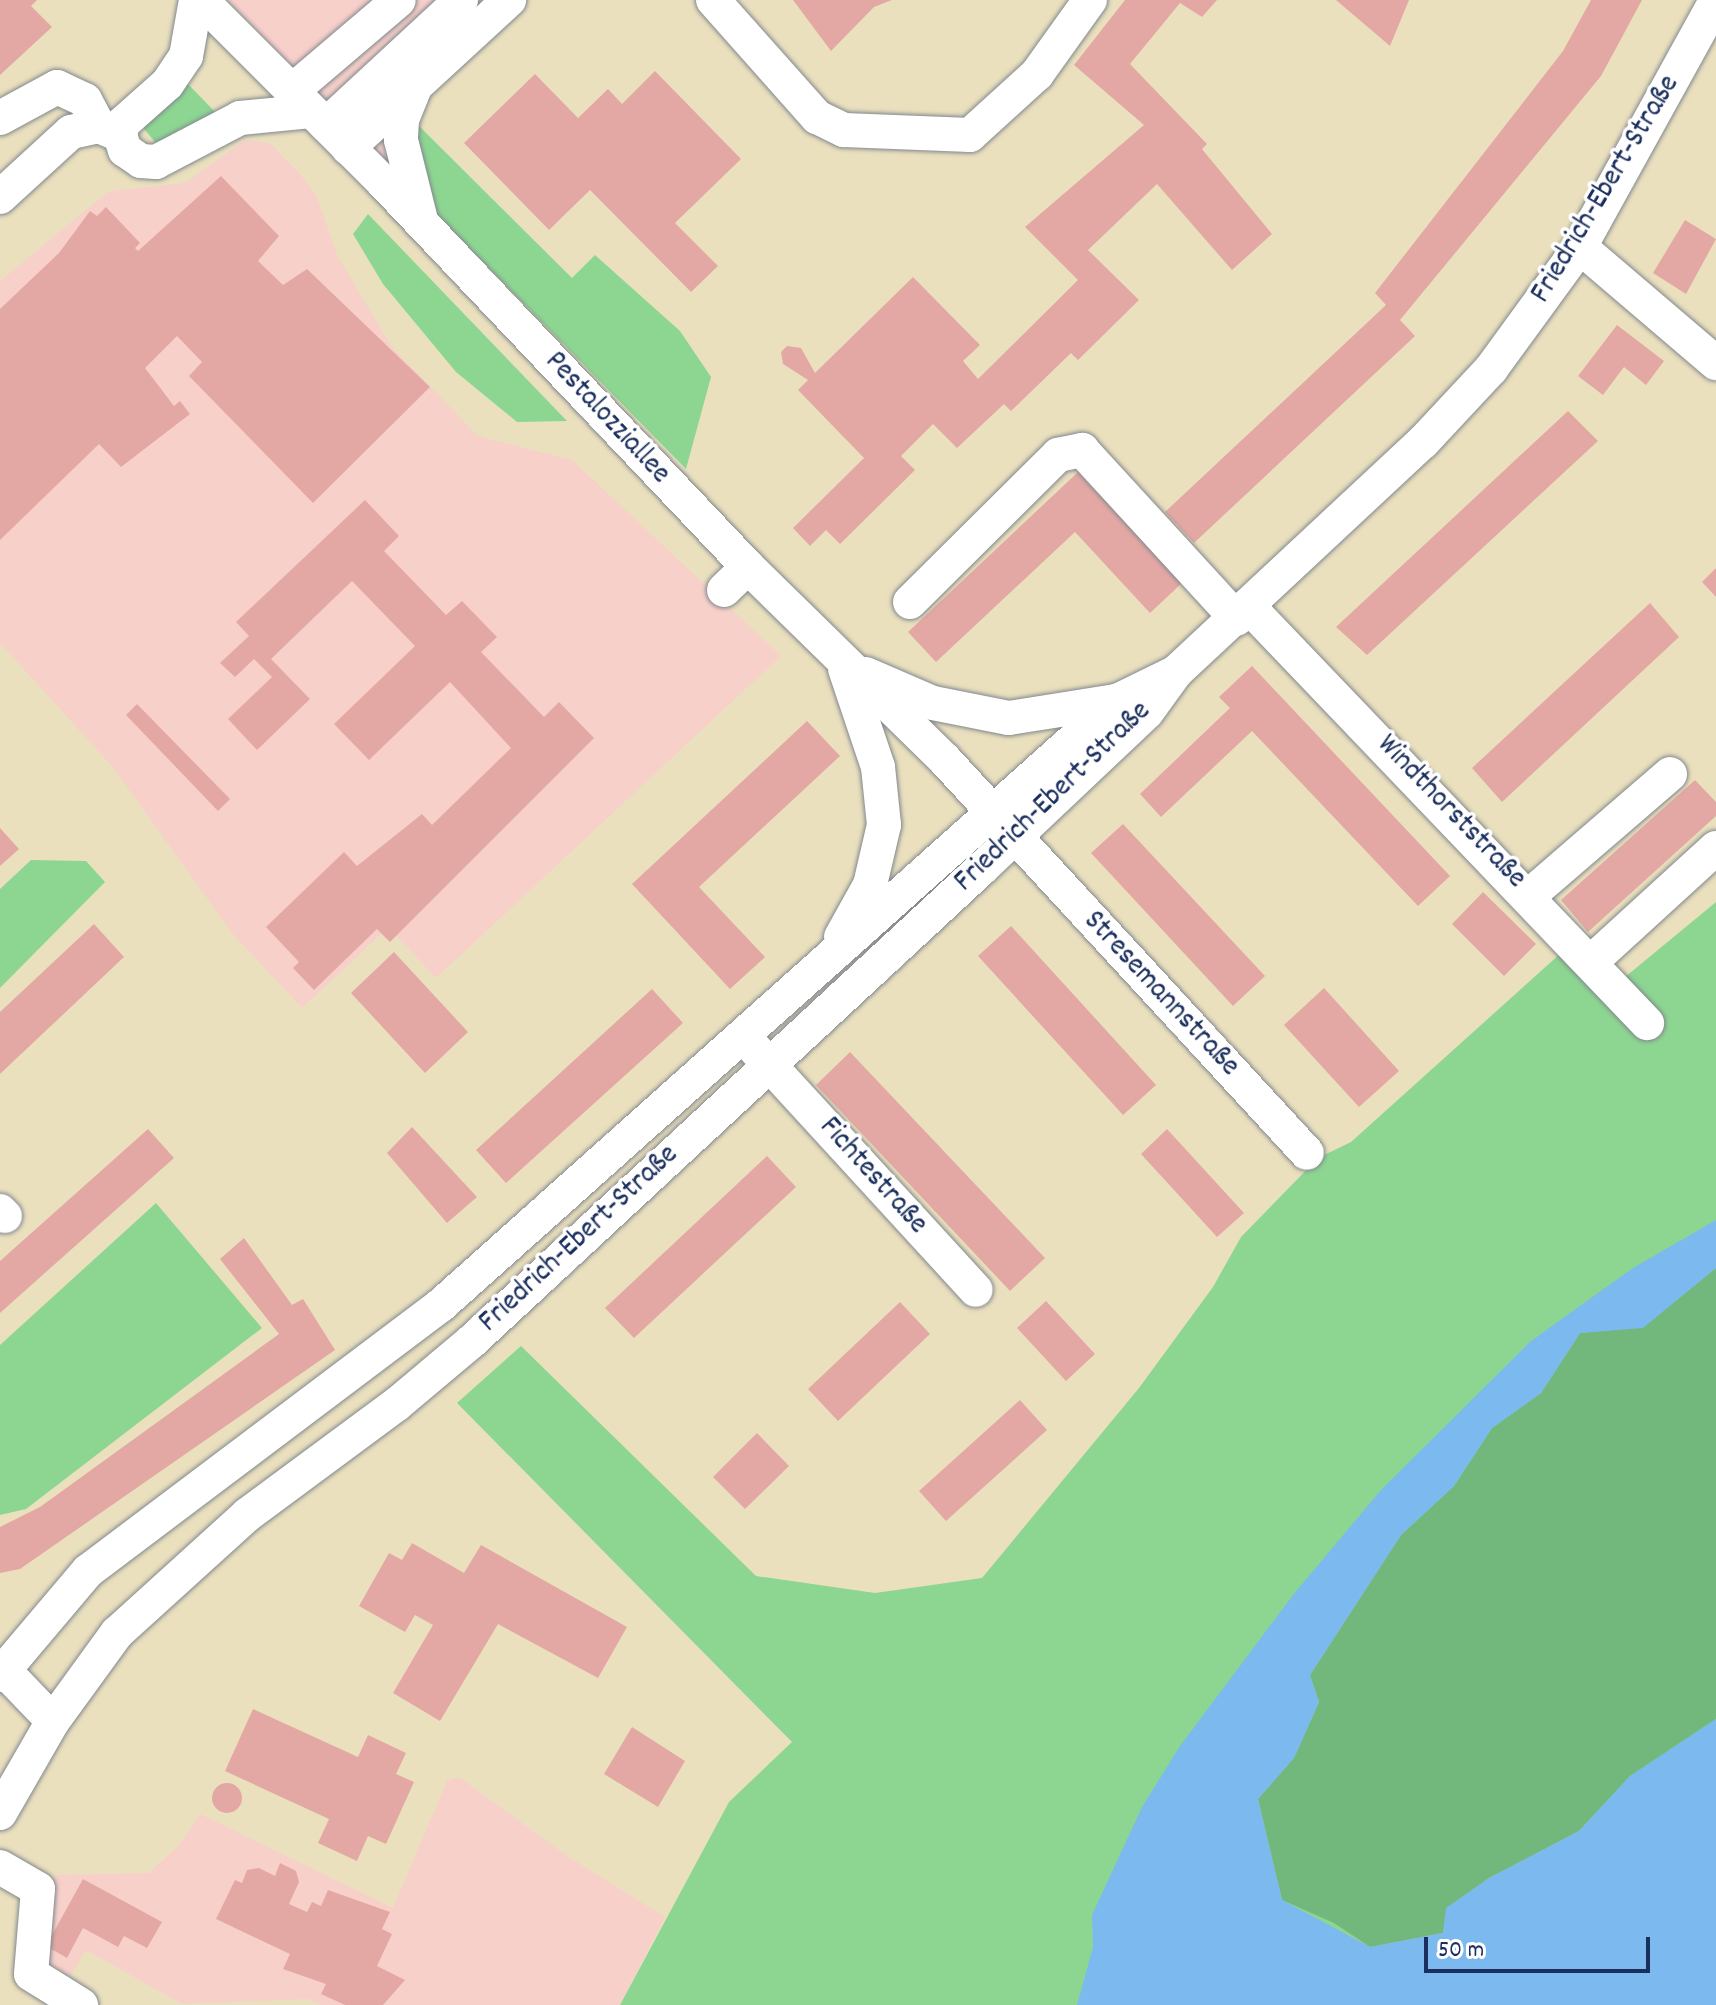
<!DOCTYPE html>
<meta charset="utf-8">
<style>
body{margin:0}
#map{position:relative;width:1716px;height:2005px;overflow:hidden;background:#eae0be;font-family:Dekko,sans-serif}
div>[style]{position:absolute}
[style*='--x']{left:calc(var(--x)*1px);top:calc(var(--y)*1px);width:calc(var(--w)*1px);rotate:calc(var(--a)*1deg)}
.built>*{inset:0;background:#f7d0ca}
.green>*{inset:0;background:#8dd692}
.forest>*{inset:0;background:#72b77c}
.water>*{inset:0;background:#7cb9ee}
.building>*{inset:0;background:#e4a8a4}
.round{border-radius:50%}
.roads{filter:drop-shadow(0 0 2px #82888e) drop-shadow(0 0 2px #82888e)}
.minor>*{height:34px;margin:-17px;padding:0 17px;transform-origin:17px;border-radius:17px;background:#fff}
span{translate:-50% -50%;white-space:nowrap;text-align:center;line-height:1.15;-webkit-text-stroke:7px #fff;paint-order:stroke}
.street-label{font-size:30px;color:#1b2f5e}
.scale{position:absolute;left:1424px;top:1937px;width:226px;height:36px;box-sizing:border-box;border:4px solid #1b2f5e;border-top:0;padding-left:10px;font-size:24px;line-height:28px;white-space:nowrap;color:#1b2f5e;-webkit-text-stroke:6px #fff;paint-order:stroke}
</style>
<div id="map">
<div class="built">
<div style="clip-path:polygon(227px 0,528px 0,427px 95px,389px 166px)"></div>
<div style="clip-path:polygon(245px 140px,270px 143px,300px 174px,316px 195px,338px 257px,391px 346px,478px 436px,572px 460px,781px 656px,436px 978px,397px 936px,390px 942px,381px 934px,302px 1008px,232px 933px,112px 766px,0 643px,0 281px,109px 191px,185px 183px)"></div>
<div style="clip-path:polygon(459px 1777px,570px 1858px,665px 1917px,620px 2005px,321px 2005px,308px 1999px,182px 2004px,86px 1950px,70px 1976px,39px 1958px,55px 1875px,149px 1873px,179px 1845px,200px 1814px,393px 1908px,447px 1781px)"></div>
</div>
<div class="green">
<div style="clip-path:polygon(188px 84px,218px 115px,164px 153px,141px 125px)"></div>
<div style="clip-path:polygon(418px 125px,572px 278px,595px 255px,680px 331px,711px 377px,686px 469px,389px 166px)"></div>
<div style="clip-path:polygon(368px 214px,567px 421px,517px 422px,456px 372px,383px 284px,353px 234px)"></div>
<div style="clip-path:polygon(31px 860px,86px 861px,105px 882px,0 988px,0 889px)"></div>
<div style="clip-path:polygon(1716px 902px,1716px 2005px,620px 2005px,729px 1802px,792px 1742px,457px 1403px,521px 1346px,756px 1576px,875px 1593px,982px 1578px,1139px 1388px,1213px 1287px,1241px 1237px,1318px 1158px,1351px 1142px,1571px 944px,1613px 987px)"></div>
<div style="clip-path:polygon(156px 1203px,262px 1328px,26px 1509px,0 1515px,0 1345px)"></div>
</div>
<div class="forest">
<div style="clip-path:polygon(1716px 1268px,1716px 1719px,1630px 1776px,1579px 1831px,1489px 1878px,1447px 1908px,1443px 1933px,1370px 1947px,1334px 1923px,1282px 1900px,1258px 1799px,1294px 1758px,1319px 1702px,1310px 1675px,1401px 1535px,1454px 1486px,1492px 1428px,1541px 1393px,1580px 1333px,1643px 1327px)"></div>
</div>
<div class="water">
<div style="clip-path:polygon(1716px 1220px,1716px 1268px,1643px 1328px,1580px 1333px,1541px 1393px,1492px 1428px,1454px 1486px,1401px 1535px,1310px 1675px,1319px 1702px,1294px 1758px,1258px 1799px,1282px 1900px,1370px 1947px,1443px 1933px,1446px 1908px,1489px 1878px,1579px 1831px,1630px 1776px,1716px 1719px,1716px 2005px,1077px 2005px,1093px 1947px,1092px 1915px,1142px 1807px,1180px 1746px,1293px 1595px,1381px 1490px,1531px 1341px,1633px 1268px)"></div>
</div>
<div class="building">
<div style="clip-path:polygon(0 0,37px 0,31px 6px,52px 27px,0 75px)"></div>
<div style="clip-path:polygon(793px 0,892px 0,874px 7px,831px 51px)"></div>
<div style="clip-path:polygon(1125px 0,1217px 0,1202px 17px,1180px 3px,1130px 64px,1207px 144px,1202px 149px,1272px 234px,1232px 270px,1157px 184px,1088px 250px,1139px 300px,1078px 360px,1071px 353px,1011px 411px,1004px 404px,957px 448px,933px 424px,901px 456px,915px 470px,840px 544px,826px 530px,810px 546px,793px 528px,864px 458px,798px 390px,808px 380px,783px 364px,781px 352px,787px 346px,801px 348px,815px 373px,913px 277px,980px 345px,963px 361px,978px 379px,1078px 280px,1025px 227px,1144px 125px,1074px 65px)"></div>
<div style="clip-path:polygon(1336px 0,1409px 0,1390px 46px)"></div>
<div style="clip-path:polygon(1591px 0,1642px 0,1601px 76px,1400px 320px,1415px 336px,1194px 543px,1165px 512px,1386px 305px,1375px 293px,1563px 51px)"></div>
<div style="clip-path:polygon(655px 71px,741px 159px,675px 223px,718px 266px,691px 292px,590px 190px,549px 230px,464px 143px,535px 74px,578px 118px,608px 89px,622px 104px)"></div>
<div style="clip-path:polygon(221px 176px,279px 236px,258px 261px,283px 285px,307px 269px,430px 387px,313px 503px,189px 376px,202px 362px,177px 336px,145px 368px,174px 406px,180px 401px,190px 414px,121px 467px,99px 444px,0 540px,0 309px,59px 253px,90px 211px,97px 216px,106px 207px,140px 243px,135px 248px,138px 251px)"></div>
<div style="clip-path:polygon(1685px 220px,1716px 239px,1686px 294px,1653px 273px)"></div>
<div style="clip-path:polygon(1617px 325px,1664px 361px,1646px 385px,1624px 367px,1603px 395px,1578px 376px)"></div>
<div style="clip-path:polygon(1568px 411px,1598px 441px,1367px 655px,1336px 627px)"></div>
<div style="clip-path:polygon(1078px 472px,1182px 583px,1150px 613px,1075px 532px,936px 662px,908px 632px)"></div>
<div style="clip-path:polygon(365px 500px,399px 536px,384px 551px,446px 615px,462px 601px,497px 637px,481px 652px,544px 717px,559px 702px,594px 738px,390px 942px,377px 929px,314px 990px,293px 968px,299px 962px,266px 927px,344px 852px,357px 866px,422px 814px,432px 825px,511px 748px,450px 682px,369px 760px,334px 724px,415px 646px,352px 581px,271px 659px,310px 699px,257px 750px,228px 719px,272px 677px,254px 659px,235px 677px,220px 663px,249px 636px,236px 622px)"></div>
<div style="clip-path:polygon(1716px 568px,1716px 597px,1702px 582px)"></div>
<div style="clip-path:polygon(1650px 603px,1679px 637px,1502px 802px,1472px 768px)"></div>
<div style="clip-path:polygon(1252px 666px,1450px 876px,1418px 906px,1252px 731px,1161px 817px,1140px 794px,1230px 708px,1219px 697px)"></div>
<div style="clip-path:polygon(137px 704px,230px 799px,218px 811px,126px 715px)"></div>
<div style="clip-path:polygon(807px 721px,840px 756px,699px 887px,765px 957px,730px 989px,632px 884px)"></div>
<div style="clip-path:polygon(1695px 780px,1716px 802px,1716px 816px,1588px 932px,1561px 900px)"></div>
<div style="clip-path:polygon(1123px 824px,1265px 976px,1233px 1006px,1091px 853px)"></div>
<div style="clip-path:polygon(0 828px,19px 849px,0 866px)"></div>
<div style="clip-path:polygon(1483px 892px,1536px 944px,1504px 976px,1452px 924px)"></div>
<div style="clip-path:polygon(94px 924px,124px 957px,0 1074px,0 1012px)"></div>
<div style="clip-path:polygon(1011px 926px,1156px 1085px,1123px 1115px,978px 956px)"></div>
<div style="clip-path:polygon(394px 952px,468px 1032px,425px 1073px,351px 993px)"></div>
<div style="clip-path:polygon(1324px 988px,1399px 1071px,1359px 1107px,1284px 1025px)"></div>
<div style="clip-path:polygon(652px 989px,683px 1023px,506px 1183px,476px 1150px)"></div>
<div style="clip-path:polygon(850px 1052px,1045px 1258px,1010px 1291px,816px 1085px)"></div>
<div style="clip-path:polygon(412px 1127px,477px 1197px,447px 1223px,387px 1153px)"></div>
<div style="clip-path:polygon(148px 1129px,174px 1158px,0 1313px,0 1261px)"></div>
<div style="clip-path:polygon(1167px 1129px,1244px 1213px,1217px 1237px,1141px 1154px)"></div>
<div style="clip-path:polygon(767px 1156px,796px 1187px,634px 1338px,605px 1308px)"></div>
<div style="clip-path:polygon(244px 1238px,292px 1305px,303px 1299px,335px 1350px,20px 1569px,0 1573px,0 1527px,40px 1507px,279px 1334px,220px 1259px)"></div>
<div style="clip-path:polygon(1046px 1301px,1095px 1354px,1066px 1381px,1017px 1328px)"></div>
<div style="clip-path:polygon(900px 1302px,930px 1334px,838px 1421px,808px 1389px)"></div>
<div style="clip-path:polygon(1020px 1400px,1047px 1430px,946px 1521px,919px 1491px)"></div>
<div style="clip-path:polygon(757px 1433px,789px 1466px,745px 1509px,713px 1477px)"></div>
<div style="clip-path:polygon(412px 1543px,464px 1573px,481px 1545px,627px 1627px,598px 1678px,498px 1624px,440px 1721px,393px 1693px,433px 1625px,415px 1615px,405px 1632px,359px 1606px,389px 1553px,402px 1560px)"></div>
<div style="clip-path:polygon(253px 1709px,358px 1757px,368px 1735px,406px 1753px,396px 1774px,414px 1782px,386px 1844px,368px 1836px,357px 1861px,318px 1843px,329px 1819px,225px 1771px)"></div>
<div style="clip-path:polygon(632px 1727px,685px 1761px,658px 1807px,604px 1774px)"></div>
<div class="round" style="left:212px;top:1783px;width:30px;height:30px"></div>
<div style="clip-path:polygon(280px 1863px,296px 1871px,299px 1882px,289px 1904px,307px 1912px,312px 1902px,321px 1906px,328px 1890px,390px 1912px,382px 1929px,392px 1934px,377px 1966px,405px 1980px,383px 2005px,345px 2005px,321px 1994px,326px 1984px,283px 1969px,290px 1954px,216px 1919px,235px 1880px,242px 1883px,247px 1870px,259px 1868px,275px 1876px)"></div>
<div style="clip-path:polygon(83px 1879px,162px 1922px,147px 1948px,124px 1936px,118px 1947px,83px 1928px,67px 1958px,46px 1946px)"></div>
</div>
<div class="roads">
<div class="minor">
<div style="--x:196;--y:0;--w:57;--a:100.1"></div>
<div style="--x:186;--y:56;--w:34;--a:124"></div>
<div style="--x:167;--y:84;--w:59;--a:138.4"></div>
<div style="--x:123;--y:123;--w:12;--a:104"></div>
<div style="--x:120;--y:135;--w:16;--a:72"></div>
<div style="--x:125;--y:150;--w:19;--a:35"></div>
<div style="--x:141;--y:161;--w:15;--a:4"></div>
<div style="--x:156;--y:162;--w:95;--a:-27.6"></div>
<div style="--x:240;--y:118;--w:71;--a:-5.6"></div>
<div style="--x:201;--y:0;--w:256;--a:45"></div>
<div style="--x:382;--y:181;--w:532;--a:46.52"></div>
<div style="--x:748;--y:567;--w:276;--a:44.4"></div>
<div style="--x:945;--y:760;--w:534;--a:47.35"></div>
<div style="--x:713;--y:0;--w:157;--a:48.4"></div>
<div style="--x:817;--y:117;--w:30;--a:26"></div>
<div style="--x:844;--y:130;--w:126;--a:2.3"></div>
<div style="--x:970;--y:135;--w:91;--a:-42.3"></div>
<div style="--x:1037;--y:74;--w:91;--a:-54.4"></div>
<div style="--x:414;--y:90;--w:31;--a:112"></div>
<div style="--x:402;--y:119;--w:21;--a:93"></div>
<div style="--x:401;--y:140;--w:82;--a:76"></div>
<div style="--x:292;--y:91;--w:140;--a:-40.4"></div>
<div style="--x:0;--y:118;--w:65;--a:-28.5"></div>
<div style="--x:57;--y:87;--w:31;--a:25"></div>
<div style="--x:85;--y:100;--w:30;--a:62"></div>
<div style="--x:326;--y:125;--w:184;--a:-42.8"></div>
<div style="--x:348;--y:148;--w:219;--a:-42.6"></div>
<div style="--x:0;--y:197;--w:96;--a:-42.5"></div>
<div style="--x:71;--y:132;--w:29;--a:-12"></div>
<div style="--x:99;--y:126;--w:23;--a:23"></div>
<div style="--x:1580;--y:247;--w:179;--a:40.5"></div>
<div style="--x:724;--y:590;--w:33;--a:-44"></div>
<div style="--x:910;--y:602;--w:209;--a:-44.8"></div>
<div style="--x:1058;--y:455;--w:25;--a:-12"></div>
<div style="--x:1082;--y:450;--w:229;--a:47.5"></div>
<div style="--x:1249;--y:607;--w:576;--a:46.27"></div>
<div style="--x:866;--y:674;--w:73;--a:23.4"></div>
<div style="--x:933;--y:703;--w:77;--a:11.2"></div>
<div style="--x:1009;--y:718;--w:108;--a:-9"></div>
<div style="--x:1530;--y:895;--w:185;--a:-40.8"></div>
<div style="--x:841;--y:937;--w:60;--a:-60.9"></div>
<div style="--x:870;--y:885;--w:62;--a:-76.9"></div>
<div style="--x:884;--y:825;--w:58;--a:-95.9"></div>
<div style="--x:878;--y:767;--w:103;--a:-108.6"></div>
<div style="--x:1591;--y:962;--w:169;--a:-42.4"></div>
<div style="--x:754;--y:1048;--w:328;--a:47.5"></div>
<div style="--x:0;--y:1211;--w:7;--a:45"></div>
<div style="--x:0;--y:1666;--w:76;--a:46.1"></div>
<div style="--x:0;--y:1675;--w:136;--a:-49.8"></div>
<div style="--x:88;--y:1571;--w:442;--a:-37"></div>
<div style="--x:441;--y:1305;--w:907;--a:-41.78"></div>
<div style="--x:1117;--y:701;--w:61;--a:-26.1"></div>
<div style="--x:0;--y:1813;--w:106;--a:-60.1"></div>
<div style="--x:53;--y:1721;--w:109;--a:-54"></div>
<div style="--x:117;--y:1633;--w:176;--a:-42.2"></div>
<div style="--x:247;--y:1515;--w:187;--a:-36.5"></div>
<div style="--x:397;--y:1404;--w:98;--a:-40"></div>
<div style="--x:472;--y:1341;--w:694;--a:-42.84"></div>
<div style="--x:981;--y:869;--w:228;--a:-43.4"></div>
<div style="--x:1147;--y:712;--w:49;--a:-54.1"></div>
<div style="--x:1176;--y:672;--w:338;--a:-43"></div>
<div style="--x:1423;--y:442;--w:100;--a:-47"></div>
<div style="--x:1491;--y:369;--w:151;--a:-53.9"></div>
<div style="--x:1580;--y:247;--w:281;--a:-61.1"></div>
<div style="--x:0;--y:1867;--w:44;--a:30.1"></div>
<div style="--x:38;--y:1889;--w:85;--a:94.7"></div>
<div style="--x:31;--y:1974;--w:59;--a:31.8"></div>
</div>
</div>
<div class="street-label">
<span style="left:1607px;top:190px;rotate:-59deg">Friedrich-Ebert-Straße</span>
<span style="left:606px;top:419px;rotate:47deg">Pestalozziallee</span>
<span style="left:1054px;top:798px;rotate:-44deg">Friedrich-Ebert-Straße</span>
<span style="left:1450px;top:813px;rotate:46deg">Windthorststraße</span>
<span style="left:1160px;top:995px;rotate:47deg">Stresemannstraße</span>
<span style="left:872px;top:1177px;rotate:48deg">Fichtestraße</span>
<span style="left:580px;top:1240px;rotate:-43deg">Friedrich-Ebert-Straße</span>
</div>
<div class="scale">50 m</div>
</div>
